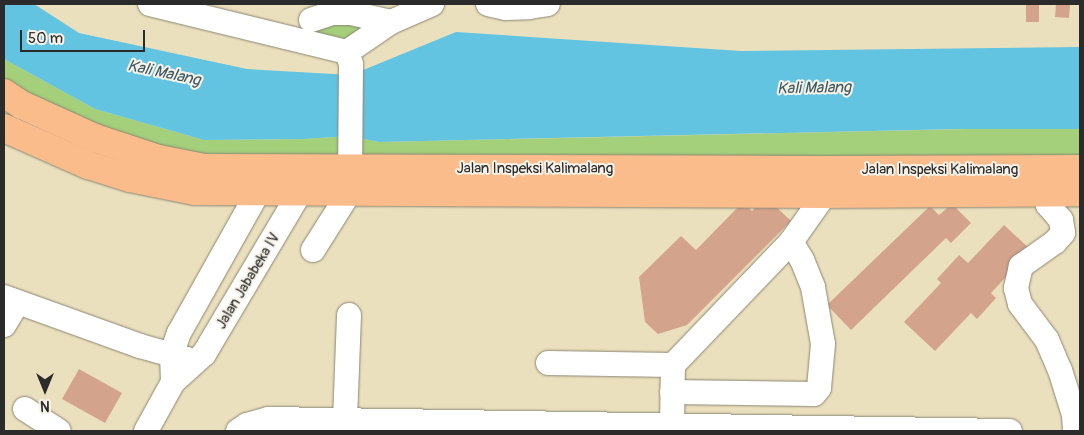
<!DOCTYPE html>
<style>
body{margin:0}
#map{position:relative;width:1084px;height:435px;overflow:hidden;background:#ebe0bd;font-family:Pangolin,sans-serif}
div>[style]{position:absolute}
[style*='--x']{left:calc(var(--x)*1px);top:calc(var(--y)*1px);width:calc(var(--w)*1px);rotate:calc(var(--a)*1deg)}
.green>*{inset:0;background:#a4cf7b}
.water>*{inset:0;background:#63c4e1}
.river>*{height:30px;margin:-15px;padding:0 15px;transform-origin:15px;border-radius:15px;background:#63c4e1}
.building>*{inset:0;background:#d4a38c}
.roads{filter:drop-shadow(0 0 1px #8b8674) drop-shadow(0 0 1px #8b8674)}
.minor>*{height:24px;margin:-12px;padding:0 12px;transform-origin:12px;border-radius:12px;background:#fff}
.major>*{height:28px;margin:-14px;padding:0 14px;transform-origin:14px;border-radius:14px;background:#fabc8b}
span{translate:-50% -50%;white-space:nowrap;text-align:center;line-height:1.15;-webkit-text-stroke:4px #f7f3e8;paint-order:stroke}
.street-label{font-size:15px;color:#2b2b2b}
.water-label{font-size:16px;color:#3c5962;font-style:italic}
.frame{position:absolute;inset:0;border:5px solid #2b2b2b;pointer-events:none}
.north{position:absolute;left:20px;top:365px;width:50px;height:50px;-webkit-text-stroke:4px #f7f3e8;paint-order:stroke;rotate:180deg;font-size:14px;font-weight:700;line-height:20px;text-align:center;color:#2b2b2b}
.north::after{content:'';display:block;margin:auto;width:18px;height:22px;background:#2b2b2b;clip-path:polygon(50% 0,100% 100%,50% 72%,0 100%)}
.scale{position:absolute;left:20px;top:30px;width:125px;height:22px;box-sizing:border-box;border:2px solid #2b2b2b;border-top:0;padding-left:6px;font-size:15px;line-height:18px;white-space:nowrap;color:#2b2b2b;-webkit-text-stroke:4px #f7f3e8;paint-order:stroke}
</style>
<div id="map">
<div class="green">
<div style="clip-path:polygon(379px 19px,347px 52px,314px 43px,311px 20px)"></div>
<div style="clip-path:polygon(4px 59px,95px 109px,204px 140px,303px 139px,350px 136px,379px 142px,969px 129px,1080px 129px,1080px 168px,204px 168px,4px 93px)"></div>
</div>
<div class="water">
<div style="clip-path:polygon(4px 4px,34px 4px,79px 33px,247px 69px,351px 75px,456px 32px,741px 51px,1080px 47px,1080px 129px,959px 129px,379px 142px,350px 136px,303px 139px,204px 140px,95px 109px,4px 59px)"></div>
</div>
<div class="river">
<div style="--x:549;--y:91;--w:409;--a:-0.6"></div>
</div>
<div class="building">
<div style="clip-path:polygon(1026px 4px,1039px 4px,1039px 22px,1026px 22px)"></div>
<div style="clip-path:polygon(1056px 4px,1070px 4px,1069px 18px,1055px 17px)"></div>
<div style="clip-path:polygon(766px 197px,791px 221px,687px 325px,658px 334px,645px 322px,639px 277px,681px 236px,696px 250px,743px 202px,752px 211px)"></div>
<div style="clip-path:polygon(952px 204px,971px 223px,951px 243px,946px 238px,851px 330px,827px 305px,930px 206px,939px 215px)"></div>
<div style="clip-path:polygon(1004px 225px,1031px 250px,991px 293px,996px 298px,977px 319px,971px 313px,935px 351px,904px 322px,941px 283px,937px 279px,959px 255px,968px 263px)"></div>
<div style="clip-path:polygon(79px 369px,122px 393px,105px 423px,62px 399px)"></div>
</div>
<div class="roads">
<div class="minor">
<div style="--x:150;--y:4;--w:203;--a:13.7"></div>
<div style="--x:347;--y:52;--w:13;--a:72"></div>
<div style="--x:351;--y:64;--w:105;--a:90.5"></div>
<div style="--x:488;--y:4;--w:18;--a:13"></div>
<div style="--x:506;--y:8;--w:23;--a:-2"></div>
<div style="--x:529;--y:7;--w:19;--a:-9"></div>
<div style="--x:311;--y:20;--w:23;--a:-18"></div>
<div style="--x:333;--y:13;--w:18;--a:0"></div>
<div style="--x:351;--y:13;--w:41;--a:12.7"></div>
<div style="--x:347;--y:52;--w:53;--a:-34.3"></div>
<div style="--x:391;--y:22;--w:45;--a:-23.7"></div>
<div style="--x:1049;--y:192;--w:13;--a:94"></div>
<div style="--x:1048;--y:205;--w:20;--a:49"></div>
<div style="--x:1061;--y:220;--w:13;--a:81"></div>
<div style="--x:1063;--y:233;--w:12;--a:132"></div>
<div style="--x:1055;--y:242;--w:42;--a:144.8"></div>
<div style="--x:1021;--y:266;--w:23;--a:103"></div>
<div style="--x:1016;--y:288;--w:16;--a:76"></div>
<div style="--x:1020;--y:304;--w:45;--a:53.1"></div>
<div style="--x:1047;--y:340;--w:33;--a:67"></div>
<div style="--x:1060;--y:370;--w:47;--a:72.7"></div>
<div style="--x:1074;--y:415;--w:16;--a:86"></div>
<div style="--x:313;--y:250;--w:67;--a:-57.7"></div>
<div style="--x:4;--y:297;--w:145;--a:19.8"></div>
<div style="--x:140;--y:346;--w:49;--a:15.5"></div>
<div style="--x:4;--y:325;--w:26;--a:-59"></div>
<div style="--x:548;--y:363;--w:125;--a:0.9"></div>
<div style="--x:173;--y:382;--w:29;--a:-92"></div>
<div style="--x:172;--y:353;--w:21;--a:-71"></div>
<div style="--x:179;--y:333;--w:162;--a:-60.7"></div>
<div style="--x:258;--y:192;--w:16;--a:-86"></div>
<div style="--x:672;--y:392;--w:142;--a:0.8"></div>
<div style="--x:814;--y:394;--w:8;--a:-50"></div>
<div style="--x:819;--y:388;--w:44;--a:-84.8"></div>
<div style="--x:823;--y:344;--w:58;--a:-100"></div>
<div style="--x:813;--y:287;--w:29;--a:-112"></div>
<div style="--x:802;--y:260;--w:21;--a:-121"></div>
<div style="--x:25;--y:409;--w:40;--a:32.9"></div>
<div style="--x:345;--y:420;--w:105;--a:-87.8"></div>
<div style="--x:672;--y:426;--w:61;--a:-89.1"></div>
<div style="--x:673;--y:365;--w:170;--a:-46.2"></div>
<div style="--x:791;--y:242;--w:59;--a:-54.7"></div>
<div style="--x:825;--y:194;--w:14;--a:-90"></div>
<div style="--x:146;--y:431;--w:56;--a:-61.1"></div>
<div style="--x:173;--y:382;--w:42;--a:-42.1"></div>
<div style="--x:204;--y:354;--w:188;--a:-59.3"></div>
<div style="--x:300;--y:192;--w:17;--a:-87"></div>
<div style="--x:238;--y:431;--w:11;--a:-34"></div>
<div style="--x:247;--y:425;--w:22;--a:-16"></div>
<div style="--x:268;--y:419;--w:742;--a:0.93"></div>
</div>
<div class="major">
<div style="--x:4;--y:93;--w:22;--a:34"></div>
<div style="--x:22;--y:105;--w:80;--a:24.3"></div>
<div style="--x:95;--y:138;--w:67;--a:18.2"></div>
<div style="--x:159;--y:159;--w:46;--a:11.3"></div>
<div style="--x:204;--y:168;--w:621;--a:0.18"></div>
<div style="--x:825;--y:170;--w:255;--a:-0.2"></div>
<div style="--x:4;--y:128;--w:92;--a:23.8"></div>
<div style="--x:88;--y:165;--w:44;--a:17.2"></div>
<div style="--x:130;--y:178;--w:66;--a:11.3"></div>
<div style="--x:195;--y:191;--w:630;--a:0.27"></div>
<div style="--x:825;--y:194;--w:255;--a:-0.4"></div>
</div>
</div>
<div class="street-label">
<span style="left:535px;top:169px">Jalan Inspeksi Kalimalang</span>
<span style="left:940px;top:170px">Jalan Inspeksi Kalimalang</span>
<span style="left:248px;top:281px;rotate:-59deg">Jalan Jababeka IV</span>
</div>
<div class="water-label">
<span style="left:164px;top:73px;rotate:12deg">Kali Malang</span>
<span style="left:814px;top:88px;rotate:-1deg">Kali Malang</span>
</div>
<div class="frame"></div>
<div class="north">N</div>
<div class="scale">50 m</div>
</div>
